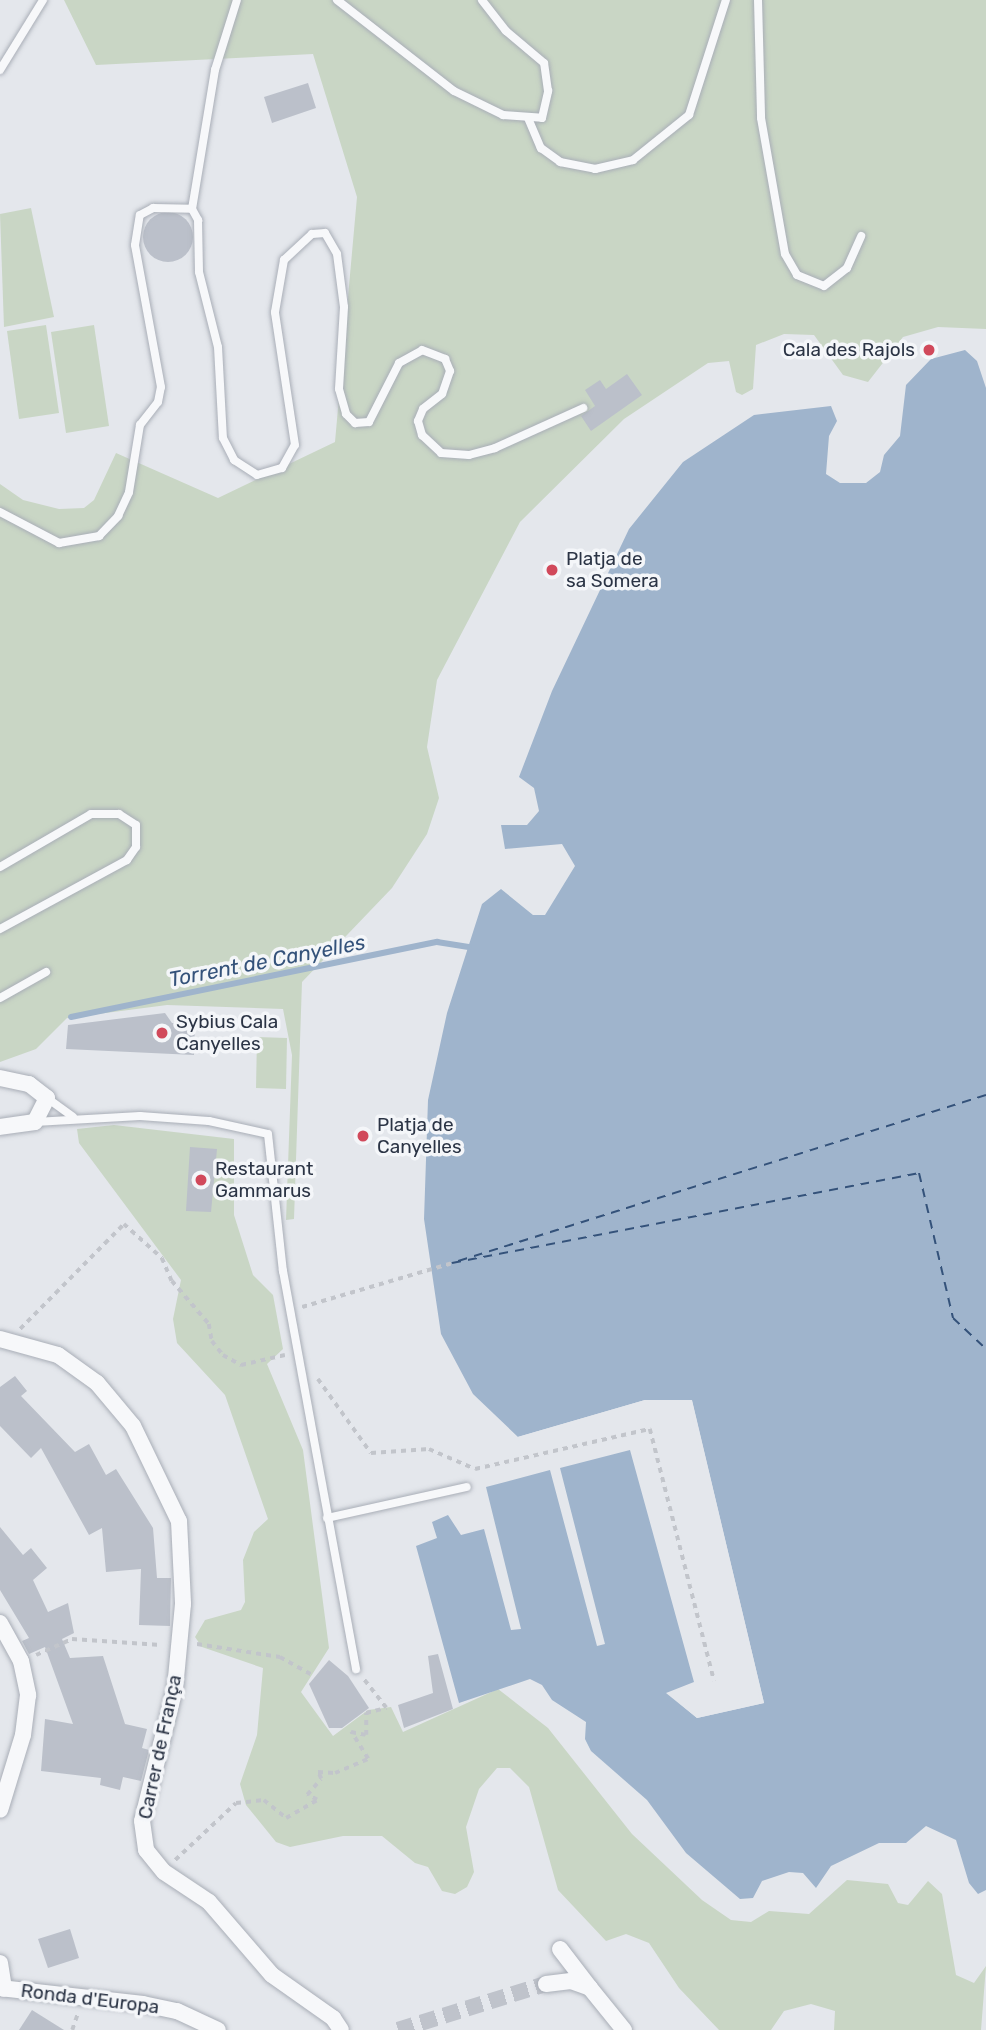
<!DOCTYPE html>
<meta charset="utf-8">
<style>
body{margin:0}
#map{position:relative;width:986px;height:2030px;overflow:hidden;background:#e4e7ec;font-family:Rubik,sans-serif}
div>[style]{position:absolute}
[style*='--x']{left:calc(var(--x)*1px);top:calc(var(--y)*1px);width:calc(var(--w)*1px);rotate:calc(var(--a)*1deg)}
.green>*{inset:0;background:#c9d6c5}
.water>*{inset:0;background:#9fb4cc}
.pier>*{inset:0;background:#e4e7ec}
.stream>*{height:6px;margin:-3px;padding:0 3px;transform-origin:3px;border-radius:3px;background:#9fb4cc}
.ferry>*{height:2px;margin-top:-1px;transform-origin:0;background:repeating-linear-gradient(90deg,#34527a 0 9px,transparent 0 16px)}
.building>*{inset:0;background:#bbc0ca}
.round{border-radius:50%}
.minor-tunnel>*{height:16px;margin-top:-8px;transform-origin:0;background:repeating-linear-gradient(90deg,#bfc3cb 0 16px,transparent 0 24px)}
.path>*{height:3.5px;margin-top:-1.75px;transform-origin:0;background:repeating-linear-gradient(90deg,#c2c5cb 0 5px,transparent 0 10px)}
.roads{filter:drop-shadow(0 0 2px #a9aeb7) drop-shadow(0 0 2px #a9aeb7)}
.service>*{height:8px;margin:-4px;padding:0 4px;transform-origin:4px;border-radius:4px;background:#f7f8fa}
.minor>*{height:16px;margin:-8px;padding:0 8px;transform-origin:8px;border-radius:8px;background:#f7f8fa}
.dots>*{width:19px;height:19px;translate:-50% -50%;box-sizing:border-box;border:4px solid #f4f6f9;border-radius:50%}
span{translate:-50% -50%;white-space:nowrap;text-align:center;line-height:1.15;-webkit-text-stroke:7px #f4f6f9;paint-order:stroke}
.poi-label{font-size:19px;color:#2b3445}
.right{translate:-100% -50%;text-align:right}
.left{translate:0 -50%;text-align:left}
.street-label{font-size:19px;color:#2b3445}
.water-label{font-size:21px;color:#34527a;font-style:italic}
</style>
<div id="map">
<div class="green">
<div style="clip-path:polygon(64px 0,986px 0,986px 329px,938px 327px,903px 337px,868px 382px,843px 375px,814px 335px,784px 334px,756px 345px,753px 389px,742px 395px,736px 392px,729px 361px,708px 363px,624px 419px,520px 522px,437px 680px,427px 747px,439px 798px,427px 834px,392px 888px,302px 982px,294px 1219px,286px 1220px,292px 1055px,283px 1009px,167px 1005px,67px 1018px,36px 1049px,0 1062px,0 484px,23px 500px,59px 509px,84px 508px,94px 500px,116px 453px,218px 498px,335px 442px,357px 197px,313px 54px,96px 65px)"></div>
<div style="clip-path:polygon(31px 208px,54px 317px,4px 327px,0 214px)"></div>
<div style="clip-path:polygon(46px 325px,59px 413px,19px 419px,7px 331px)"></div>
<div style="clip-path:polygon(94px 325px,109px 426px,66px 433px,51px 332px)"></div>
<div style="clip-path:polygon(257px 1037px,287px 1038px,286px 1089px,256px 1088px)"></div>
<div style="clip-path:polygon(114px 1125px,234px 1139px,234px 1215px,253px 1275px,273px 1295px,283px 1349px,267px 1364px,303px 1450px,329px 1648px,301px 1692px,333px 1736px,368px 1710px,391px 1707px,403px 1732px,498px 1689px,548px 1728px,632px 1834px,702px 1900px,731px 1920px,751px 1922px,769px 1911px,809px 1914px,847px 1880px,888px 1884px,898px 1903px,908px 1905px,928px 1881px,942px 1894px,956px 1975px,974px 1983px,986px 1966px,981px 2030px,834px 2030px,835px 2011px,811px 2004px,784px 2011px,771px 2030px,719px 2030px,679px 1988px,649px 1943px,626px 1934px,606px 1941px,558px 1890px,529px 1787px,510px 1768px,497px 1768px,479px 1789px,466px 1827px,474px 1872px,467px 1887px,455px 1894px,442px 1891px,428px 1867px,415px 1863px,382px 1836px,343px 1836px,290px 1847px,276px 1842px,246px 1805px,240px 1784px,257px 1735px,263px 1668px,202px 1647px,195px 1637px,205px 1620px,241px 1610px,245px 1602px,243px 1560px,254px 1532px,268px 1519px,225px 1395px,177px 1343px,173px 1319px,181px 1280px,79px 1143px,77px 1129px)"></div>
</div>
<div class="water">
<div style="clip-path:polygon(965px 350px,977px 361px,986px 388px,986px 1890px,978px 1894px,969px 1883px,956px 1840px,926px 1826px,906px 1843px,879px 1843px,831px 1866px,816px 1888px,803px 1873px,789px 1872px,762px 1881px,753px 1898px,740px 1899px,686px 1853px,647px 1800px,591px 1751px,585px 1739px,586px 1722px,552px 1700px,542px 1685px,530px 1679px,459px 1703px,416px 1546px,437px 1538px,432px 1522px,448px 1515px,461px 1535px,484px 1529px,511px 1630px,521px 1629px,486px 1487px,550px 1470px,597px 1646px,605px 1644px,560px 1468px,630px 1450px,694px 1682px,666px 1693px,697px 1718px,764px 1703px,692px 1401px,645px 1400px,518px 1437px,473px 1394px,441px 1334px,424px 1219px,428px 1100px,447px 1013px,482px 904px,501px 889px,533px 915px,545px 915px,575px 866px,562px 844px,505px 849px,501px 825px,527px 825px,539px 811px,534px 788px,519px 777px,552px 691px,629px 529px,683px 462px,754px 415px,831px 406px,837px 421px,829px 436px,826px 474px,840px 483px,866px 483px,880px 472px,884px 455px,900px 436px,906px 385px,931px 359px)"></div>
</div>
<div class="pier">
<div style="clip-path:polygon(645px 1400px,692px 1400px,764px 1703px,697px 1718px,679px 1703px,698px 1714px,760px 1700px,689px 1404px,646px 1404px,519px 1441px,514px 1438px)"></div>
</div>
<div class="stream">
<div style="--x:71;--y:1017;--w:374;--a:-11.6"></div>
<div style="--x:437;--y:942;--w:32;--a:9"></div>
</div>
<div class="ferry">
<div style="--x:986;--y:1095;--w:560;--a:162.54"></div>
<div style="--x:452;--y:1263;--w:476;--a:-10.9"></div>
<div style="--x:919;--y:1173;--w:149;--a:76.8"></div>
<div style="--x:953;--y:1318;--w:45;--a:43.2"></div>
</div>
<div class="building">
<div style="clip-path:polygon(308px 83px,316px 108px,272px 123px,264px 97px)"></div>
<div class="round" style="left:143px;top:212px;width:50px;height:50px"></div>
<div style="clip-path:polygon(627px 374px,642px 395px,591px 431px,581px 416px,595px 406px,585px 390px,600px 380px,606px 389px)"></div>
<div style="clip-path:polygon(165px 1013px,172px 1023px,195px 1024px,194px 1055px,66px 1049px,68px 1025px)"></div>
<div style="clip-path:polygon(190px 1147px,217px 1149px,211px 1212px,186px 1211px)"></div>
<div style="clip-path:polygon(15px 1376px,27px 1391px,21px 1396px,75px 1452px,89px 1444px,106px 1475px,116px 1469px,153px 1528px,157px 1578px,171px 1578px,170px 1626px,139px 1625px,141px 1569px,106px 1572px,102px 1528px,89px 1535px,41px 1448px,31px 1458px,0 1426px,0 1387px)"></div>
<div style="clip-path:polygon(0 1527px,23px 1555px,31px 1548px,47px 1568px,33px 1580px,48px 1612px,68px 1603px,74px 1633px,62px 1639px,70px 1658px,103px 1656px,125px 1724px,147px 1729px,142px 1748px,149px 1750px,141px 1781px,123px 1777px,120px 1790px,100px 1785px,101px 1778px,41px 1771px,45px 1719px,73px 1724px,45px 1647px,29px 1654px,22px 1641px,29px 1638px,0 1590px)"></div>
<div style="clip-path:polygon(438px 1654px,453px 1709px,404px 1728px,398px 1705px,433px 1693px,428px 1656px)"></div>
<div style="clip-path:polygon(329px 1660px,348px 1676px,369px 1708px,342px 1728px,329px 1728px,309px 1684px)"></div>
<div style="clip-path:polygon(70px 1929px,79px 1958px,48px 1968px,38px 1939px)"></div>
<div style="clip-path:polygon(32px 2010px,64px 2030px,19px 2030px)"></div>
</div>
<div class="minor-tunnel">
<div style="--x:398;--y:2030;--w:155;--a:-17.3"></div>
</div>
<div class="path">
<div style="--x:302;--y:1307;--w:156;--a:-16.3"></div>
<div style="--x:20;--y:1329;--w:148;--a:-45.3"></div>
<div style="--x:124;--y:1224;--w:51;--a:41.8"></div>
<div style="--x:162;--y:1258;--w:25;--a:67"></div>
<div style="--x:172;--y:1281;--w:57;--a:49.3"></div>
<div style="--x:209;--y:1324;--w:17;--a:80"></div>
<div style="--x:212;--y:1341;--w:18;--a:52"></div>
<div style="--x:223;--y:1355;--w:21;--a:29"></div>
<div style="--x:241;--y:1365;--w:45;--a:-12.8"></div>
<div style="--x:318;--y:1379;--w:91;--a:54.4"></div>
<div style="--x:371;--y:1453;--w:58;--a:-3.9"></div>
<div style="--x:429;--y:1449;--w:50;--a:23.5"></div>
<div style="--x:475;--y:1469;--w:180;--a:-12.9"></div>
<div style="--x:650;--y:1429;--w:260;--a:75.7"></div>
<div style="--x:197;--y:1644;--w:84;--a:8.9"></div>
<div style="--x:280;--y:1657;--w:38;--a:29"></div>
<div style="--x:36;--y:1655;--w:39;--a:-24"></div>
<div style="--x:72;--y:1639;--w:89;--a:3.9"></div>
<div style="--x:175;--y:1860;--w:83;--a:-43.1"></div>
<div style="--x:236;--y:1803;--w:28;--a:-6"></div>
<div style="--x:264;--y:1800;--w:28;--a:39"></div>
<div style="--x:286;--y:1818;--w:36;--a:-30"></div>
<div style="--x:317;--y:1800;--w:11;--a:-153"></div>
<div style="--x:307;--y:1795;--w:21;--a:-49"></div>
<div style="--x:321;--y:1779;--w:8;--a:-113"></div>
<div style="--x:318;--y:1772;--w:17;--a:3"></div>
<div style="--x:335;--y:1773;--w:36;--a:-23"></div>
<div style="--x:368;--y:1759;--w:32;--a:-122"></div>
<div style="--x:351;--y:1732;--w:15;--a:11"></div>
<div style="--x:366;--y:1735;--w:22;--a:-90"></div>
<div style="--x:366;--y:1713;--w:21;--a:-14"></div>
<div style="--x:386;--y:1708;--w:37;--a:-128"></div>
<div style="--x:72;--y:2030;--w:18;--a:-71"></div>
</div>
<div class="roads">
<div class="service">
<div style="--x:337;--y:0;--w:148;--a:37.9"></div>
<div style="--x:454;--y:91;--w:55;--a:26.1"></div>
<div style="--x:503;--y:115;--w:39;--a:4"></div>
<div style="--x:542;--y:118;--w:28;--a:-77"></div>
<div style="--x:548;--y:91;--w:28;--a:-98"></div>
<div style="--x:544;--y:63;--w:50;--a:-139.9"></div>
<div style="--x:506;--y:31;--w:39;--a:-128"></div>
<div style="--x:758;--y:0;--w:118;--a:88.5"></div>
<div style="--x:761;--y:118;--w:138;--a:80"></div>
<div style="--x:785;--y:254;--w:24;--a:60"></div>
<div style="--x:797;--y:275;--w:29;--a:22"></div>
<div style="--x:824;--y:286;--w:29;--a:-38"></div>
<div style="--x:847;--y:268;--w:35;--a:-66"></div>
<div style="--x:0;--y:70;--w:82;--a:-58.4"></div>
<div style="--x:528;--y:118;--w:33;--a:67"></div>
<div style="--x:541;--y:148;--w:24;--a:36"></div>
<div style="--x:560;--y:162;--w:36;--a:11"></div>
<div style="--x:595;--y:169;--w:39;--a:-13"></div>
<div style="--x:633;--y:160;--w:72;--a:-38.8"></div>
<div style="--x:689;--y:115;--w:121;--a:-72.2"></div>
<div style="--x:192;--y:209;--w:141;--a:-80.6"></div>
<div style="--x:215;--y:70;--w:73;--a:-72.6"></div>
<div style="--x:0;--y:512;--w:67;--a:27.7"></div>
<div style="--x:59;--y:543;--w:41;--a:-9.9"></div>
<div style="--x:99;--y:536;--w:28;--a:-46"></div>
<div style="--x:118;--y:516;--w:26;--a:-65"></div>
<div style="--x:129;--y:492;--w:68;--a:-80.7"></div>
<div style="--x:140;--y:425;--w:29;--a:-52"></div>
<div style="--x:158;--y:402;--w:15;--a:-79"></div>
<div style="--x:161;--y:387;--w:144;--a:-100.4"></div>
<div style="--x:135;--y:245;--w:30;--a:-81"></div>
<div style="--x:140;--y:215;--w:15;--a:-28"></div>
<div style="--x:153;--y:208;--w:39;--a:1"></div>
<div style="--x:192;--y:209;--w:13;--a:61"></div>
<div style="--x:198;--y:220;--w:52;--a:88.9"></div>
<div style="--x:199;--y:272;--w:77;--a:75.8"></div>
<div style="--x:218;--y:347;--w:91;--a:86.9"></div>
<div style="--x:223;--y:438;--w:25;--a:63"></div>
<div style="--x:234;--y:460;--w:27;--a:33"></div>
<div style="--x:257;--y:475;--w:26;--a:-16"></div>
<div style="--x:282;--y:468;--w:26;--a:-61"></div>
<div style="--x:295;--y:445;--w:134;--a:-98.6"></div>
<div style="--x:275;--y:312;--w:53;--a:-80.2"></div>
<div style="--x:284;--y:260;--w:38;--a:-43"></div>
<div style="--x:312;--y:234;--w:13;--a:-4"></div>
<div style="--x:325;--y:233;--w:24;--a:60"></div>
<div style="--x:337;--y:254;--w:53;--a:82.5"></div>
<div style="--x:344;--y:307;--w:82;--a:93.5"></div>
<div style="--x:339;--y:389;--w:26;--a:74"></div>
<div style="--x:346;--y:414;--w:13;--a:45"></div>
<div style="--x:355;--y:423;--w:14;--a:-4"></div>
<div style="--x:369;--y:422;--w:66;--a:-63"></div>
<div style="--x:399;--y:363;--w:26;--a:-29"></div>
<div style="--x:422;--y:350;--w:25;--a:21"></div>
<div style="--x:445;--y:359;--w:13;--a:67"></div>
<div style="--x:450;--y:371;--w:24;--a:109"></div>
<div style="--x:442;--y:394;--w:24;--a:142"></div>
<div style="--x:423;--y:409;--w:13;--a:113"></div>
<div style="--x:418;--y:421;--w:15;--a:74"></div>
<div style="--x:422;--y:435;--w:26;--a:43"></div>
<div style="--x:441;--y:453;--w:28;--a:4"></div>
<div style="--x:469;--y:455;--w:27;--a:-15"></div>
<div style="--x:495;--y:448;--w:97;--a:-24.4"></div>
<div style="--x:0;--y:867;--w:105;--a:-30.2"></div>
<div style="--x:91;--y:814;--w:28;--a:0"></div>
<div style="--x:119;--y:814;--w:20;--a:33"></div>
<div style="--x:136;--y:825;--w:22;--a:90"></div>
<div style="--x:136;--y:847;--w:16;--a:125"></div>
<div style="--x:127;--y:860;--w:145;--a:151.5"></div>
<div style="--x:0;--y:998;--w:53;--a:-29.5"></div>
<div style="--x:47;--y:1098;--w:32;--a:36"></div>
<div style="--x:35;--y:1122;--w:105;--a:-3.3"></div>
<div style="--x:140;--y:1116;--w:69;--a:4.1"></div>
<div style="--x:209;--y:1121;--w:60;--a:12.4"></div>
<div style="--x:268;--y:1134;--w:138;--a:83.8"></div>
<div style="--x:283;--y:1271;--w:405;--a:79.6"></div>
<div style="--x:327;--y:1518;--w:143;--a:-12.5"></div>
</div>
<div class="minor">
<div style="--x:0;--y:1078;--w:30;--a:12"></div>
<div style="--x:29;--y:1084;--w:23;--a:38"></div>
<div style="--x:47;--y:1098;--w:27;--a:117"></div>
<div style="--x:35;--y:1122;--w:35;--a:172"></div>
<div style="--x:0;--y:1339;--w:60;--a:15.4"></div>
<div style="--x:58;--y:1355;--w:48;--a:35.7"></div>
<div style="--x:97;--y:1383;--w:56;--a:50.1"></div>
<div style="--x:133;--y:1426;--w:106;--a:64.2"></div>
<div style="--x:179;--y:1521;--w:83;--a:87.2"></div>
<div style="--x:183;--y:1604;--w:84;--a:95.4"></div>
<div style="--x:175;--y:1688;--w:137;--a:103.9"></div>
<div style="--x:142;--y:1821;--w:29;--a:82"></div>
<div style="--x:146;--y:1850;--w:28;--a:51"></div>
<div style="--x:164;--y:1872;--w:54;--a:33.7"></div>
<div style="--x:209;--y:1902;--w:96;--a:49.2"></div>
<div style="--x:272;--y:1975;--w:75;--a:35.2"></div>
<div style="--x:333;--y:2018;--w:14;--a:56"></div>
<div style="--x:0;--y:1623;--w:43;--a:61.1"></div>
<div style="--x:21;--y:1661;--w:35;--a:78"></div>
<div style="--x:28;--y:1695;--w:40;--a:97.1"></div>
<div style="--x:23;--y:1735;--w:78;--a:107"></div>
<div style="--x:560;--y:1949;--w:49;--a:52.4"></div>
<div style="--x:0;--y:1963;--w:26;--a:81"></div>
<div style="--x:546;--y:1984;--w:25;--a:-7"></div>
<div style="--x:571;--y:1981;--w:20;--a:20"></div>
<div style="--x:590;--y:1988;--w:54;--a:51"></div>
<div style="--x:0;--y:1988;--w:144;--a:6.4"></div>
<div style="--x:143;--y:2004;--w:35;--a:12"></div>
<div style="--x:177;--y:2011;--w:45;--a:24.9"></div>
</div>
</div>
<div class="dots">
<div style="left:929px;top:350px;background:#d1495b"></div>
<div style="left:552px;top:570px;background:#d1495b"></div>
<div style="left:162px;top:1033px;background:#d1495b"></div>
<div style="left:363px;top:1136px;background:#d1495b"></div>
<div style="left:201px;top:1180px;background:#d1495b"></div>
</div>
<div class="poi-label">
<span class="right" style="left:915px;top:350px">Cala des Rajols</span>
<span class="left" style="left:566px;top:570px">Platja de<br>sa Somera</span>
<span class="left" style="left:176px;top:1033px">Sybius Cala<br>Canyelles</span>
<span class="left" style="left:377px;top:1136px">Platja de<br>Canyelles</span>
<span class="left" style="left:215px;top:1180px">Restaurant<br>Gammarus</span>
</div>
<div class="street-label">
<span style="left:160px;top:1747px;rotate:-78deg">Carrer de França</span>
<span style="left:90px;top:1999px;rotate:7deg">Ronda d'Europa</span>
</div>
<div class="water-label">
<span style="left:267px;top:961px;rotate:-11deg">Torrent de Canyelles</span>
</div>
</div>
